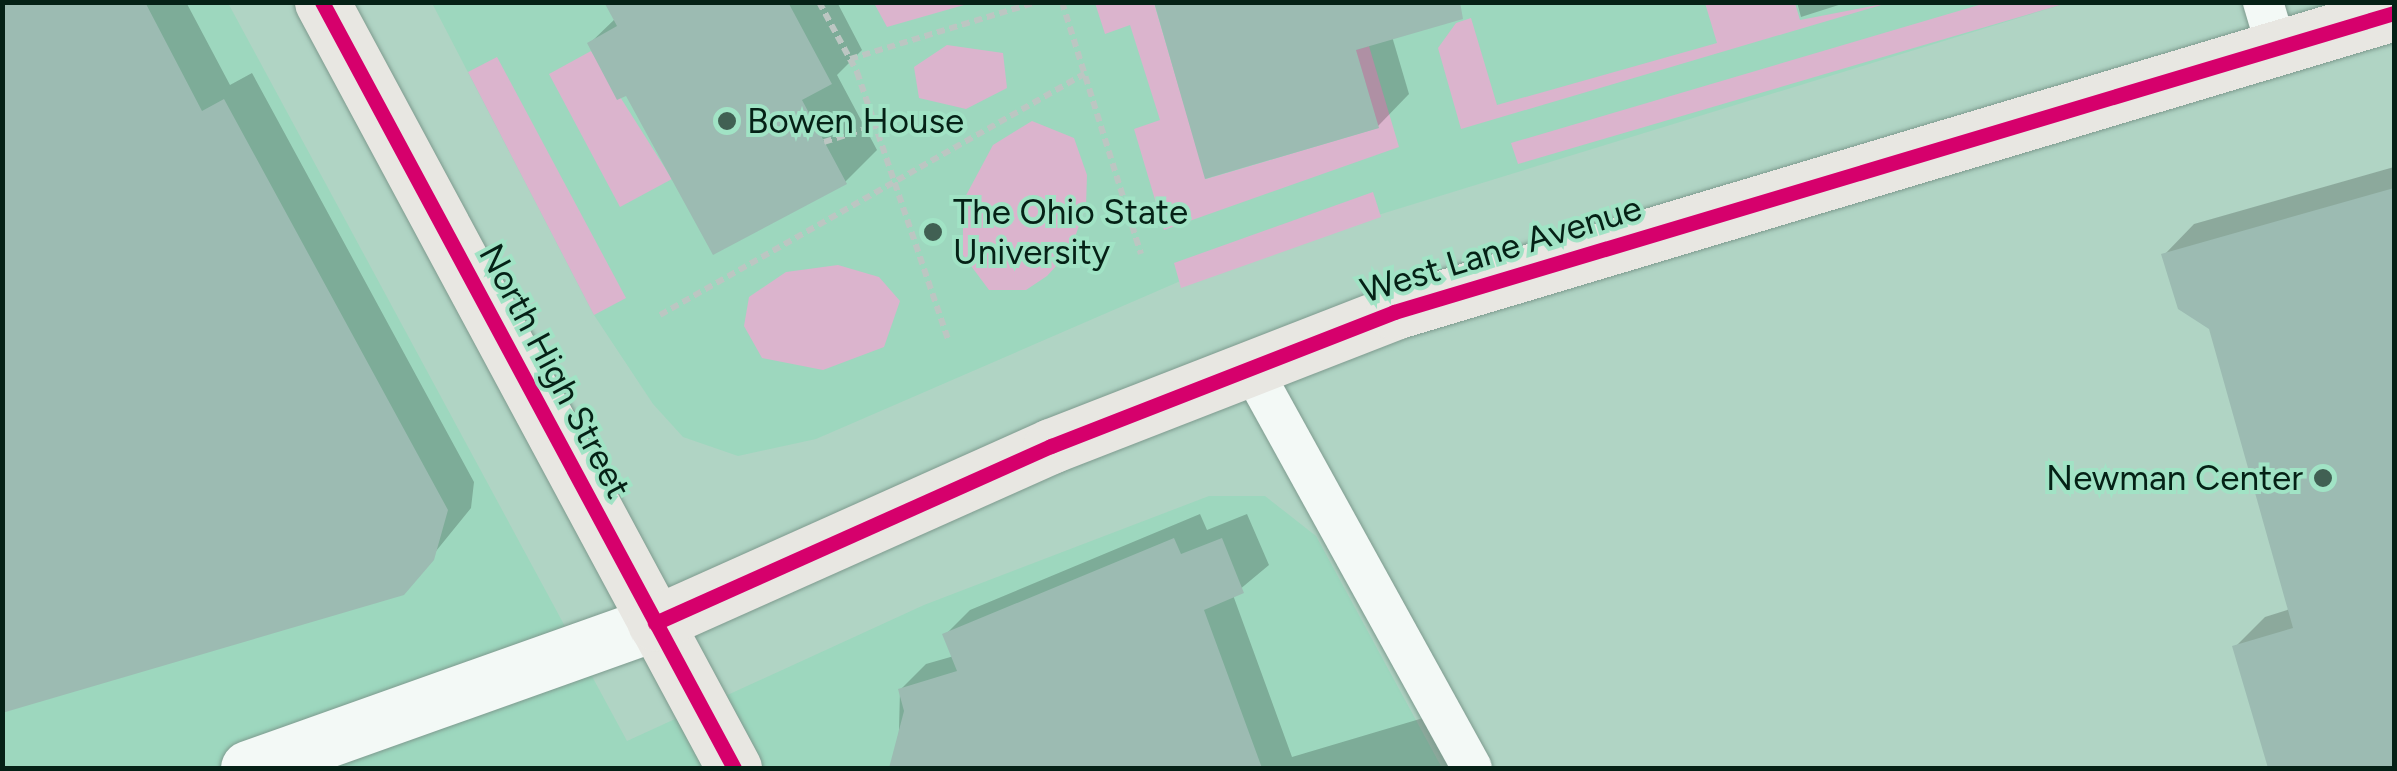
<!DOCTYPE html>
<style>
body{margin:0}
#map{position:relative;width:2397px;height:771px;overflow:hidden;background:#b0d4c4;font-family:Figtree,sans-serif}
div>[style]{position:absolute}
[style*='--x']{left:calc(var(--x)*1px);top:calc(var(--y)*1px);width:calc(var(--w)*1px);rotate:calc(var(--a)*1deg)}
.built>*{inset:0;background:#9dd7be}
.green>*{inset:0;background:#dbb4cd}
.shadow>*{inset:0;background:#0003}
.building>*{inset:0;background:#9cbbb2}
.path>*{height:6px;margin-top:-3px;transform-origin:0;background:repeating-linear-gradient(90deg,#bcc6c2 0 8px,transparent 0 13px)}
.roads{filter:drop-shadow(0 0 2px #7d9a8e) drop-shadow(0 0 2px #7d9a8e)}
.lane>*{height:40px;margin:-20px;padding:0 20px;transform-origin:20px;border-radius:20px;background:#f3f9f6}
.secondary>*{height:55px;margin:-27.5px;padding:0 27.5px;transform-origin:27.5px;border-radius:27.5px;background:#f3f9f6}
.primary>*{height:55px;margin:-27.5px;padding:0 27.5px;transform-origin:27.5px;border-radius:27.5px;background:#e8e7e2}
.cycleway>*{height:15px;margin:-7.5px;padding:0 7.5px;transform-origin:7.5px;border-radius:7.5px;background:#d6006c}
.dots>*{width:28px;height:28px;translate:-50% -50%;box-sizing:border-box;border:5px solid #a1e3c5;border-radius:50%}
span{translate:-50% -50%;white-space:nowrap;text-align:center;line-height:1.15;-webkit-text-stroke:8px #a1e3c5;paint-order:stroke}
.poi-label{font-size:35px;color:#052116}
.left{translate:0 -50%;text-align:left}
.right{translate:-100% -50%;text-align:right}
.street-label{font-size:35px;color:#052116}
.frame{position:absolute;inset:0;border:5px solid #052116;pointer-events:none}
</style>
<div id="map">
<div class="built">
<div style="clip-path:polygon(2px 3px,228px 3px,627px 741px,924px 605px,1209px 496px,1265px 496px,1316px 536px,1442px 768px,3px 768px)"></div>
<div style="clip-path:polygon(432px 3px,2067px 3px,1222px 263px,816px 439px,738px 456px,683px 437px,653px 404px,594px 315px)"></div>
</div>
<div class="green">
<div style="clip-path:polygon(1989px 2px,2067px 3px,1518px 164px,1511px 143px)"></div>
<div style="clip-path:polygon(874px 3px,971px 3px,887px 27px)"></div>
<div style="clip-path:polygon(1095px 3px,1154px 3px,1206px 179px,1378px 128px,1355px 50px,1369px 46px,1399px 147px,1164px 230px,1134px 129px,1160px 120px,1130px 25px,1105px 34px)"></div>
<div style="clip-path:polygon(1705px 3px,1795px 3px,1800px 20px,1888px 3px,1461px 129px,1438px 48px,1456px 23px,1471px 18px,1497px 105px,1717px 43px)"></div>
<div style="clip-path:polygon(947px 45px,1003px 53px,1007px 88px,966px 109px,919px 98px,914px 67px)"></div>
<div style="clip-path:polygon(591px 51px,672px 179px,620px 207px,549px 74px)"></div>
<div style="clip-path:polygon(497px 57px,626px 298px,594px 315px,468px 72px)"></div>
<div style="clip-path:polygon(1032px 121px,1074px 138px,1087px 175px,1086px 206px,1070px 251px,1047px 276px,1026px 290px,989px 290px,963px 255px,963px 201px,993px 145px)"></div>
<div style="clip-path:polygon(1373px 192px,1381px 217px,1181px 288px,1174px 263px)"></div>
<div style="clip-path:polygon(838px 265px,879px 277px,900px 301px,884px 347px,823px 370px,762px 358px,744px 326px,749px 297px,786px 272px)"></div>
</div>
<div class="shadow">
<div style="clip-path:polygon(2px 2px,186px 2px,230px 85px,252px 73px,474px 482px,471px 508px,402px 593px)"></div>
<div style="clip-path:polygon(607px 2px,837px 2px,862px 50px,837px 75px,877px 150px,845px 182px,628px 92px,590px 43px,616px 18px)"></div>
<div style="clip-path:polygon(1156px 2px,1391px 33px,1409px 94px,1378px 126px)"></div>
<div style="clip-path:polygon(1797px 2px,1848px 2px,1801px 17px)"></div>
<div style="clip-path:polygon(2394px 167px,2394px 768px,2341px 768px,2338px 761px,2271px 768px,2235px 647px,2265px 617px,2290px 609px,2211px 327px,2164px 255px,2194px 224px)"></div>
<div style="clip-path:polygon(1200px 514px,1207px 530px,1247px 514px,1269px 565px,1233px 595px,1292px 757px,1440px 713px,1456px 768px,898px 768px,900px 690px,926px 664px,954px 656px,945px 635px,970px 610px)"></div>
</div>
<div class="building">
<div style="clip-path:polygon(2px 2px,145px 2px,202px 111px,224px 99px,448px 510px,434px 560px,404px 595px,2px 713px)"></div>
<div style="clip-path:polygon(604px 2px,788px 2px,832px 84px,802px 100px,847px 184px,713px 255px,626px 96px,617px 100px,587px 43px,617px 26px)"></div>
<div style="clip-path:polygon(1154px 2px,1460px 2px,1463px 19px,1356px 50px,1379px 128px,1205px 179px)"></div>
<div style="clip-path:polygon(2394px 188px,2394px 768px,2268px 768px,2232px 646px,2293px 628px,2209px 329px,2178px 309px,2161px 254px)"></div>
<div style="clip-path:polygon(1174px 538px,1181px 554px,1222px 538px,1244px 593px,1204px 610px,1262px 768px,889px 768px,904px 711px,898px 689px,957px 671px,942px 634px)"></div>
</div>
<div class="path">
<div style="--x:819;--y:2;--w:80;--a:61.5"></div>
<div style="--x:857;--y:72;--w:285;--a:71.2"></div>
<div style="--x:1062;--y:2;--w:264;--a:72.6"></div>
<div style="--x:850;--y:59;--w:195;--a:-17"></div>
<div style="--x:824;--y:142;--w:53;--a:-17.4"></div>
<div style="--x:660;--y:315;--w:488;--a:-29.6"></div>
</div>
<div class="roads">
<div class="lane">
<div style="--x:2263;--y:2;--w:49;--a:73.4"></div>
<div style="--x:1249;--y:364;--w:461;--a:61.1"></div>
</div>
<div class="secondary">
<div style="--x:248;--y:768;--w:432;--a:-19.6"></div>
</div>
<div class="primary">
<div style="--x:322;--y:2;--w:870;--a:61.73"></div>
<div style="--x:655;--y:623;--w:434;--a:-24.1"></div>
<div style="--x:1051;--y:446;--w:368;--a:-21.3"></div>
<div style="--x:1394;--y:312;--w:1044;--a:-16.65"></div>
</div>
</div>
<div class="cycleway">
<div style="--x:322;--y:2;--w:870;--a:61.73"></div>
<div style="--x:655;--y:623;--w:434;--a:-24.1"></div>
<div style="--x:1051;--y:446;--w:368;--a:-21.3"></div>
<div style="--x:1394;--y:312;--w:1044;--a:-16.65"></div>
</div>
<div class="dots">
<div style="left:727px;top:121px;background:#416053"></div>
<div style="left:933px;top:232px;background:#416053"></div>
<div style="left:2323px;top:478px;background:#416053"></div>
</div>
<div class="poi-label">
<span class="left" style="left:747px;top:121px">Bowen House</span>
<span class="left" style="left:953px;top:232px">The Ohio State<br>University</span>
<span class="right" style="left:2303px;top:478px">Newman Center</span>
</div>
<div class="street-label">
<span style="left:1501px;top:249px;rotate:-17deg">West Lane Avenue</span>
<span style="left:555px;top:371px;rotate:62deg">North High Street</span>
</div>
<div class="frame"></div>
</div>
